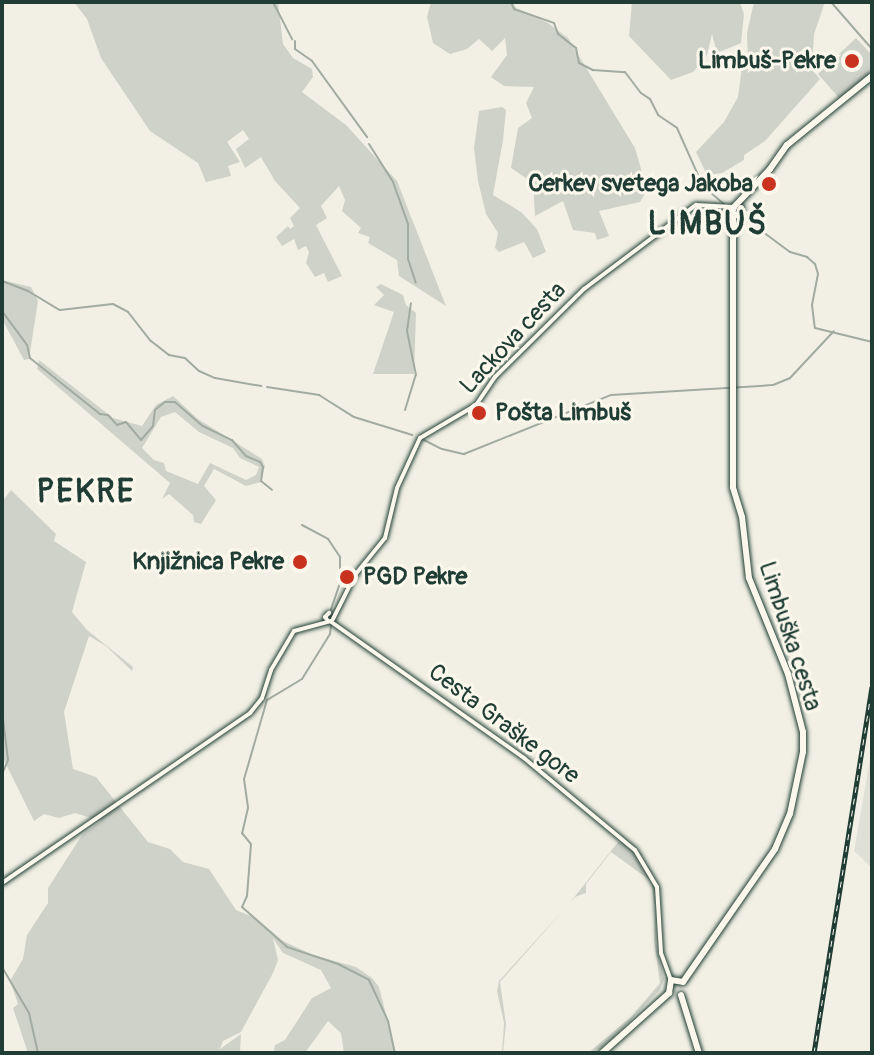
<!DOCTYPE html>
<meta charset="utf-8">
<style>
body{margin:0}
#map{position:relative;width:874px;height:1055px;overflow:hidden;background:#f2f0e5;font-family:Pangolin,sans-serif}
div>[style]{position:absolute}
[style*='--x']{left:calc(var(--x)*1px);top:calc(var(--y)*1px);width:calc(var(--w)*1px);rotate:calc(var(--a)*1deg)}
.built>*{inset:0;background:#e0e1d6}
.green>*{inset:0;background:#cfd2c8}
.stream>*{height:2px;margin:-1px;padding:0 1px;transform-origin:1px;border-radius:1px;background:#a2aba1}
.roads{filter:drop-shadow(0 0 2px #1f3d34) drop-shadow(0 0 2px #1f3d34)}
.minor>*{height:4px;margin:-2px;padding:0 2px;transform-origin:2px;border-radius:2px;background:#fbf7ec}
.major>*{height:6px;margin:-3px;padding:0 3px;transform-origin:3px;border-radius:3px;background:#fbf7ec}
.rail>*{height:5px;margin-top:-2.5px;transform-origin:0;background:repeating-linear-gradient(90deg,#fbf7ec 0 6px,#1f3d34 0 12px);box-sizing:border-box;border-block:2px solid #1f3d34}
.dots>*{width:22px;height:22px;translate:-50% -50%;box-sizing:border-box;border:4px solid #fbf7ec;border-radius:50%}
span{translate:-50% -50%;white-space:nowrap;text-align:center;line-height:1.15;-webkit-text-stroke:6px #fbf7ec;paint-order:stroke}
.poi-label{font-size:24px;color:#1f3d34;font-weight:700}
.right{translate:-100% -50%;text-align:right}
.left{translate:0 -50%;text-align:left}
.street-label{font-size:24px;color:#1f3d34}
.district-label{font-size:32px;color:#1f3d34;font-weight:700;letter-spacing:2px}
.frame{position:absolute;inset:0;border:4px solid #1f3d34;pointer-events:none}
</style>
<div id="map">
<div class="built">
<div style="clip-path:polygon(872px 748px,872px 868px,854px 851px)"></div>
</div>
<div class="green">
<div style="clip-path:polygon(74px 2px,278px 2px,283px 44px,293px 58px,312px 69px,313px 77px,302px 92px,346px 125px,397px 181px,446px 306px,399px 276px,397px 260px,368px 243px,370px 237px,358px 233px,361px 228px,342px 211px,345px 200px,339px 186px,321px 206px,327px 218px,316px 225px,342px 276px,328px 282px,324px 273px,315px 277px,306px 263px,309px 252px,306px 246px,298px 250px,294px 239px,282px 246px,276px 237px,288px 226px,290px 229px,294px 226px,290px 218px,300px 208px,275px 181px,261px 157px,245px 168px,236px 149px,249px 139px,243px 130px,227px 142px,240px 162px,228px 166px,231px 176px,206px 182px,198px 163px,150px 131px,101px 58px,87px 19px)"></div>
<div style="clip-path:polygon(431px 2px,513px 2px,516px 8px,548px 23px,568px 38px,635px 148px,647px 190px,640px 202px,599px 211px,609px 236px,597px 240px,595px 233px,573px 230px,563px 201px,535px 216px,533px 183px,511px 168px,518px 128px,532px 118px,526px 103px,534px 87px,504px 86px,491px 77px,507px 55px,505px 38px,492px 51px,479px 39px,467px 49px,450px 54px,433px 43px,427px 17px)"></div>
<div style="clip-path:polygon(632px 2px,740px 2px,744px 14px,741px 43px,717px 53px,712px 34px,707px 55px,693px 72px,671px 80px,629px 36px)"></div>
<div style="clip-path:polygon(754px 2px,825px 2px,814px 34px,812px 70px,820px 79px,765px 141px,744px 155px,744px 160px,722px 173px,707px 175px,696px 152px,724px 122px,738px 97px,742px 67px,748px 61px,747px 33px)"></div>
<div style="clip-path:polygon(856px 38px,872px 55px,872px 72px,840px 99px,818px 74px)"></div>
<div style="clip-path:polygon(502px 107px,506px 110px,503px 140px,493px 195px,521px 212px,537px 229px,546px 252px,533px 258px,524px 242px,499px 252px,495px 248px,498px 233px,486px 214px,478px 181px,474px 148px,479px 111px)"></div>
<div style="clip-path:polygon(2px 280px,31px 287px,38px 301px,29px 359px,24px 360px,2px 319px)"></div>
<div style="clip-path:polygon(381px 284px,403px 295px,406px 305px,416px 313px,414px 374px,373px 374px,394px 312px,374px 305px,384px 295px,376px 287px)"></div>
<div style="clip-path:polygon(evenodd,39px 360px,113px 418px,142px 426px,156px 405px,173px 396px,198px 419px,262px 459px,265px 466px,261px 482px,246px 486px,214px 469px,204px 486px,216px 500px,201px 524px,194px 522px,193px 515px,169px 494px,162px 499px,170px 483px,37px 369px,39px 360px,175px 412px,199px 432px,233px 448px,240px 458px,259px 467px,256px 475px,246px 480px,210px 463px,198px 484px,166px 471px,164px 463px,154px 460px,142px 448px,161px 417px,175px 412px)"></div>
<div style="clip-path:polygon(11px 490px,56px 534px,54px 541px,86px 562px,72px 612px,87px 630px,133px 667px,132px 671px,106px 646px,89px 636px,64px 712px,73px 769px,96px 777px,148px 842px,170px 849px,183px 862px,209px 869px,236px 910px,256px 918px,283px 941px,313px 955px,356px 967px,372px 978px,379px 987px,396px 1053px,344px 1053px,341px 1033px,328px 1021px,305px 1053px,274px 1051px,275px 1045px,285px 1040px,312px 998px,331px 988px,321px 970px,283px 953px,273px 938px,278px 960px,273px 973px,241px 1032px,223px 1041px,220px 1049px,241px 1034px,240px 1053px,28px 1053px,13px 1008px,18px 1004px,10px 981px,23px 959px,27px 935px,48px 903px,48px 888px,82px 835px,101px 821px,75px 813px,59px 818px,44px 814px,34px 821px,2px 756px,2px 502px)"></div>
<div style="clip-path:polygon(618px 842px,624px 842px,635px 852px,650px 874px,655px 889px,656px 944px,664px 979px,660px 990px,613px 1038px,594px 1053px,588px 1053px,631px 1017px,660px 983px,654px 940px,655px 906px,651px 881px,611px 852px,586px 884px,586px 893px,575px 897px,500px 982px,506px 1024px,503px 1053px,502px 1053px,504px 1023px,497px 991px,499px 981px,568px 905px)"></div>
</div>
<div class="stream">
<div style="--x:273;--y:2;--w:42;--a:62.8"></div>
<div style="--x:511;--y:2;--w:8;--a:67"></div>
<div style="--x:514;--y:9;--w:42;--a:19.3"></div>
<div style="--x:554;--y:23;--w:12;--a:70"></div>
<div style="--x:558;--y:34;--w:23;--a:38"></div>
<div style="--x:576;--y:48;--w:15;--a:79"></div>
<div style="--x:579;--y:63;--w:16;--a:27"></div>
<div style="--x:593;--y:70;--w:32;--a:4"></div>
<div style="--x:625;--y:72;--w:26;--a:53"></div>
<div style="--x:641;--y:93;--w:11;--a:34"></div>
<div style="--x:650;--y:99;--w:18;--a:63"></div>
<div style="--x:658;--y:115;--w:23;--a:34"></div>
<div style="--x:677;--y:128;--w:64;--a:65.9"></div>
<div style="--x:703;--y:186;--w:28;--a:41"></div>
<div style="--x:831;--y:2;--w:62;--a:48.9"></div>
<div style="--x:295;--y:41;--w:8;--a:90"></div>
<div style="--x:295;--y:49;--w:21;--a:35"></div>
<div style="--x:312;--y:61;--w:94;--a:54.1"></div>
<div style="--x:369;--y:144;--w:45;--a:57.7"></div>
<div style="--x:393;--y:182;--w:45;--a:70.3"></div>
<div style="--x:408;--y:224;--w:35;--a:90"></div>
<div style="--x:408;--y:259;--w:25;--a:72"></div>
<div style="--x:747;--y:220;--w:54;--a:36.7"></div>
<div style="--x:790;--y:252;--w:18;--a:16"></div>
<div style="--x:807;--y:257;--w:11;--a:41"></div>
<div style="--x:815;--y:264;--w:10;--a:73"></div>
<div style="--x:818;--y:274;--w:32;--a:101"></div>
<div style="--x:812;--y:305;--w:23;--a:83"></div>
<div style="--x:815;--y:328;--w:59;--a:13.8"></div>
<div style="--x:2;--y:281;--w:28;--a:21"></div>
<div style="--x:28;--y:291;--w:37;--a:31"></div>
<div style="--x:60;--y:310;--w:53;--a:-6.5"></div>
<div style="--x:113;--y:304;--w:17;--a:28"></div>
<div style="--x:128;--y:312;--w:37;--a:52"></div>
<div style="--x:151;--y:341;--w:23;--a:38"></div>
<div style="--x:169;--y:355;--w:16;--a:11"></div>
<div style="--x:185;--y:358;--w:19;--a:43"></div>
<div style="--x:199;--y:371;--w:17;--a:24"></div>
<div style="--x:215;--y:378;--w:47;--a:9.9"></div>
<div style="--x:2;--y:311;--w:42;--a:53.7"></div>
<div style="--x:27;--y:345;--w:13;--a:77"></div>
<div style="--x:30;--y:358;--w:90;--a:38.7"></div>
<div style="--x:100;--y:414;--w:8;--a:7"></div>
<div style="--x:108;--y:415;--w:13;--a:48"></div>
<div style="--x:117;--y:425;--w:9;--a:-18"></div>
<div style="--x:126;--y:422;--w:23;--a:50"></div>
<div style="--x:141;--y:440;--w:18;--a:-49"></div>
<div style="--x:153;--y:426;--w:16;--a:-83"></div>
<div style="--x:155;--y:410;--w:13;--a:-39"></div>
<div style="--x:165;--y:402;--w:10;--a:0"></div>
<div style="--x:175;--y:402;--w:37;--a:41"></div>
<div style="--x:203;--y:426;--w:32;--a:26"></div>
<div style="--x:232;--y:440;--w:21;--a:49"></div>
<div style="--x:246;--y:456;--w:15;--a:23"></div>
<div style="--x:260;--y:462;--w:6;--a:59"></div>
<div style="--x:263;--y:467;--w:14;--a:98"></div>
<div style="--x:261;--y:481;--w:14;--a:39"></div>
<div style="--x:267;--y:387;--w:53;--a:8.7"></div>
<div style="--x:319;--y:395;--w:41;--a:32.2"></div>
<div style="--x:354;--y:417;--w:61;--a:17.2"></div>
<div style="--x:405;--y:410;--w:37;--a:-73"></div>
<div style="--x:416;--y:375;--w:45;--a:-101.6"></div>
<div style="--x:407;--y:331;--w:28;--a:-82"></div>
<div style="--x:424;--y:440;--w:20;--a:27"></div>
<div style="--x:442;--y:449;--w:23;--a:13"></div>
<div style="--x:464;--y:454;--w:158;--a:-21.9"></div>
<div style="--x:611;--y:395;--w:162;--a:-3.5"></div>
<div style="--x:773;--y:385;--w:18;--a:-22"></div>
<div style="--x:790;--y:378;--w:64;--a:-46.9"></div>
<div style="--x:302;--y:525;--w:30;--a:28"></div>
<div style="--x:328;--y:539;--w:22;--a:56"></div>
<div style="--x:340;--y:557;--w:26;--a:90"></div>
<div style="--x:340;--y:583;--w:28;--a:109"></div>
<div style="--x:331;--y:626;--w:8;--a:97"></div>
<div style="--x:330;--y:634;--w:53;--a:121.9"></div>
<div style="--x:302;--y:679;--w:41;--a:149"></div>
<div style="--x:267;--y:700;--w:82;--a:106.2"></div>
<div style="--x:244;--y:779;--w:29;--a:82"></div>
<div style="--x:248;--y:808;--w:26;--a:103"></div>
<div style="--x:242;--y:833;--w:14;--a:51"></div>
<div style="--x:251;--y:844;--w:52;--a:94.4"></div>
<div style="--x:247;--y:896;--w:12;--a:114"></div>
<div style="--x:242;--y:907;--w:60;--a:41.6"></div>
<div style="--x:287;--y:947;--w:54;--a:18.4"></div>
<div style="--x:338;--y:964;--w:35;--a:27"></div>
<div style="--x:369;--y:980;--w:45;--a:65.1"></div>
<div style="--x:388;--y:1021;--w:33;--a:78"></div>
<div style="--x:2;--y:710;--w:50;--a:83.2"></div>
<div style="--x:8;--y:760;--w:11;--a:112"></div>
<div style="--x:2;--y:967;--w:53;--a:59.6"></div>
<div style="--x:29;--y:1013;--w:41;--a:77.3"></div>
</div>
<div class="roads">
<div class="minor">
<div style="--x:333;--y:619;--w:49;--a:-63.4"></div>
<div style="--x:355;--y:575;--w:48;--a:-51"></div>
<div style="--x:385;--y:538;--w:51;--a:-76.5"></div>
<div style="--x:397;--y:488;--w:55;--a:-65.3"></div>
<div style="--x:420;--y:438;--w:65;--a:-30.5"></div>
<div style="--x:476;--y:405;--w:34;--a:-56"></div>
<div style="--x:495;--y:377;--w:125;--a:-44.7"></div>
<div style="--x:584;--y:289;--w:140;--a:-36.9"></div>
<div style="--x:696;--y:205;--w:38;--a:3"></div>
<div style="--x:328;--y:621;--w:5;--a:-127"></div>
<div style="--x:325;--y:617;--w:6;--a:-45"></div>
<div style="--x:330;--y:621;--w:237;--a:35.2"></div>
<div style="--x:524;--y:758;--w:144;--a:39.7"></div>
<div style="--x:635;--y:850;--w:43;--a:59.3"></div>
<div style="--x:657;--y:887;--w:66;--a:86.5"></div>
<div style="--x:661;--y:953;--w:29;--a:70"></div>
<div style="--x:2;--y:883;--w:301;--a:-34.4"></div>
<div style="--x:250;--y:713;--w:19;--a:-51"></div>
<div style="--x:262;--y:698;--w:29;--a:-72"></div>
<div style="--x:271;--y:670;--w:45;--a:-59.5"></div>
<div style="--x:294;--y:631;--w:38;--a:-15"></div>
</div>
<div class="major">
<div style="--x:741;--y:208;--w:8;--a:97"></div>
<div style="--x:740;--y:216;--w:8;--a:-166"></div>
<div style="--x:732;--y:214;--w:7;--a:-74"></div>
<div style="--x:734;--y:207;--w:52;--a:-46.5"></div>
<div style="--x:770;--y:169;--w:29;--a:-55"></div>
<div style="--x:787;--y:145;--w:109;--a:-39.1"></div>
<div style="--x:683;--y:982;--w:162;--a:-55.3"></div>
<div style="--x:775;--y:849;--w:38;--a:-67"></div>
<div style="--x:790;--y:814;--w:63;--a:-78.2"></div>
<div style="--x:803;--y:752;--w:20;--a:-90"></div>
<div style="--x:803;--y:732;--w:60;--a:-104.5"></div>
<div style="--x:788;--y:674;--w:104;--a:-112.1"></div>
<div style="--x:749;--y:578;--w:61;--a:-96.5"></div>
<div style="--x:742;--y:517;--w:31;--a:-107"></div>
<div style="--x:733;--y:487;--w:272;--a:-90"></div>
<div style="--x:669;--y:993;--w:13;--a:-81"></div>
<div style="--x:671;--y:980;--w:12;--a:9"></div>
<div style="--x:681;--y:995;--w:61;--a:72.8"></div>
<div style="--x:602;--y:1053;--w:90;--a:-41.8"></div>
</div>
</div>
<div class="rail">
<div style="--x:814;--y:1053;--w:371;--a:-81"></div>
</div>
<div class="dots">
<div style="left:852px;top:61px;background:#c8321e"></div>
<div style="left:769px;top:184px;background:#c8321e"></div>
<div style="left:479px;top:413px;background:#c8321e"></div>
<div style="left:300px;top:562px;background:#c8321e"></div>
<div style="left:347px;top:577px;background:#c8321e"></div>
</div>
<div class="poi-label">
<span class="right" style="left:836px;top:61px">Limbuš-Pekre</span>
<span class="right" style="left:753px;top:184px">Cerkev svetega Jakoba</span>
<span class="left" style="left:495px;top:413px">Pošta Limbuš</span>
<span class="right" style="left:284px;top:562px">Knjižnica Pekre</span>
<span class="left" style="left:363px;top:577px">PGD Pekre</span>
</div>
<div class="street-label">
<span style="left:513px;top:338px;rotate:-47deg">Lackova cesta</span>
<span style="left:790px;top:636px;rotate:72deg">Limbuška cesta</span>
<span style="left:504px;top:724px;rotate:37deg">Cesta Graške gore</span>
</div>
<div class="district-label">
<span style="left:708px;top:224px">LIMBUŠ</span>
<span style="left:86px;top:492px">PEKRE</span>
</div>
<div class="frame"></div>
</div>
